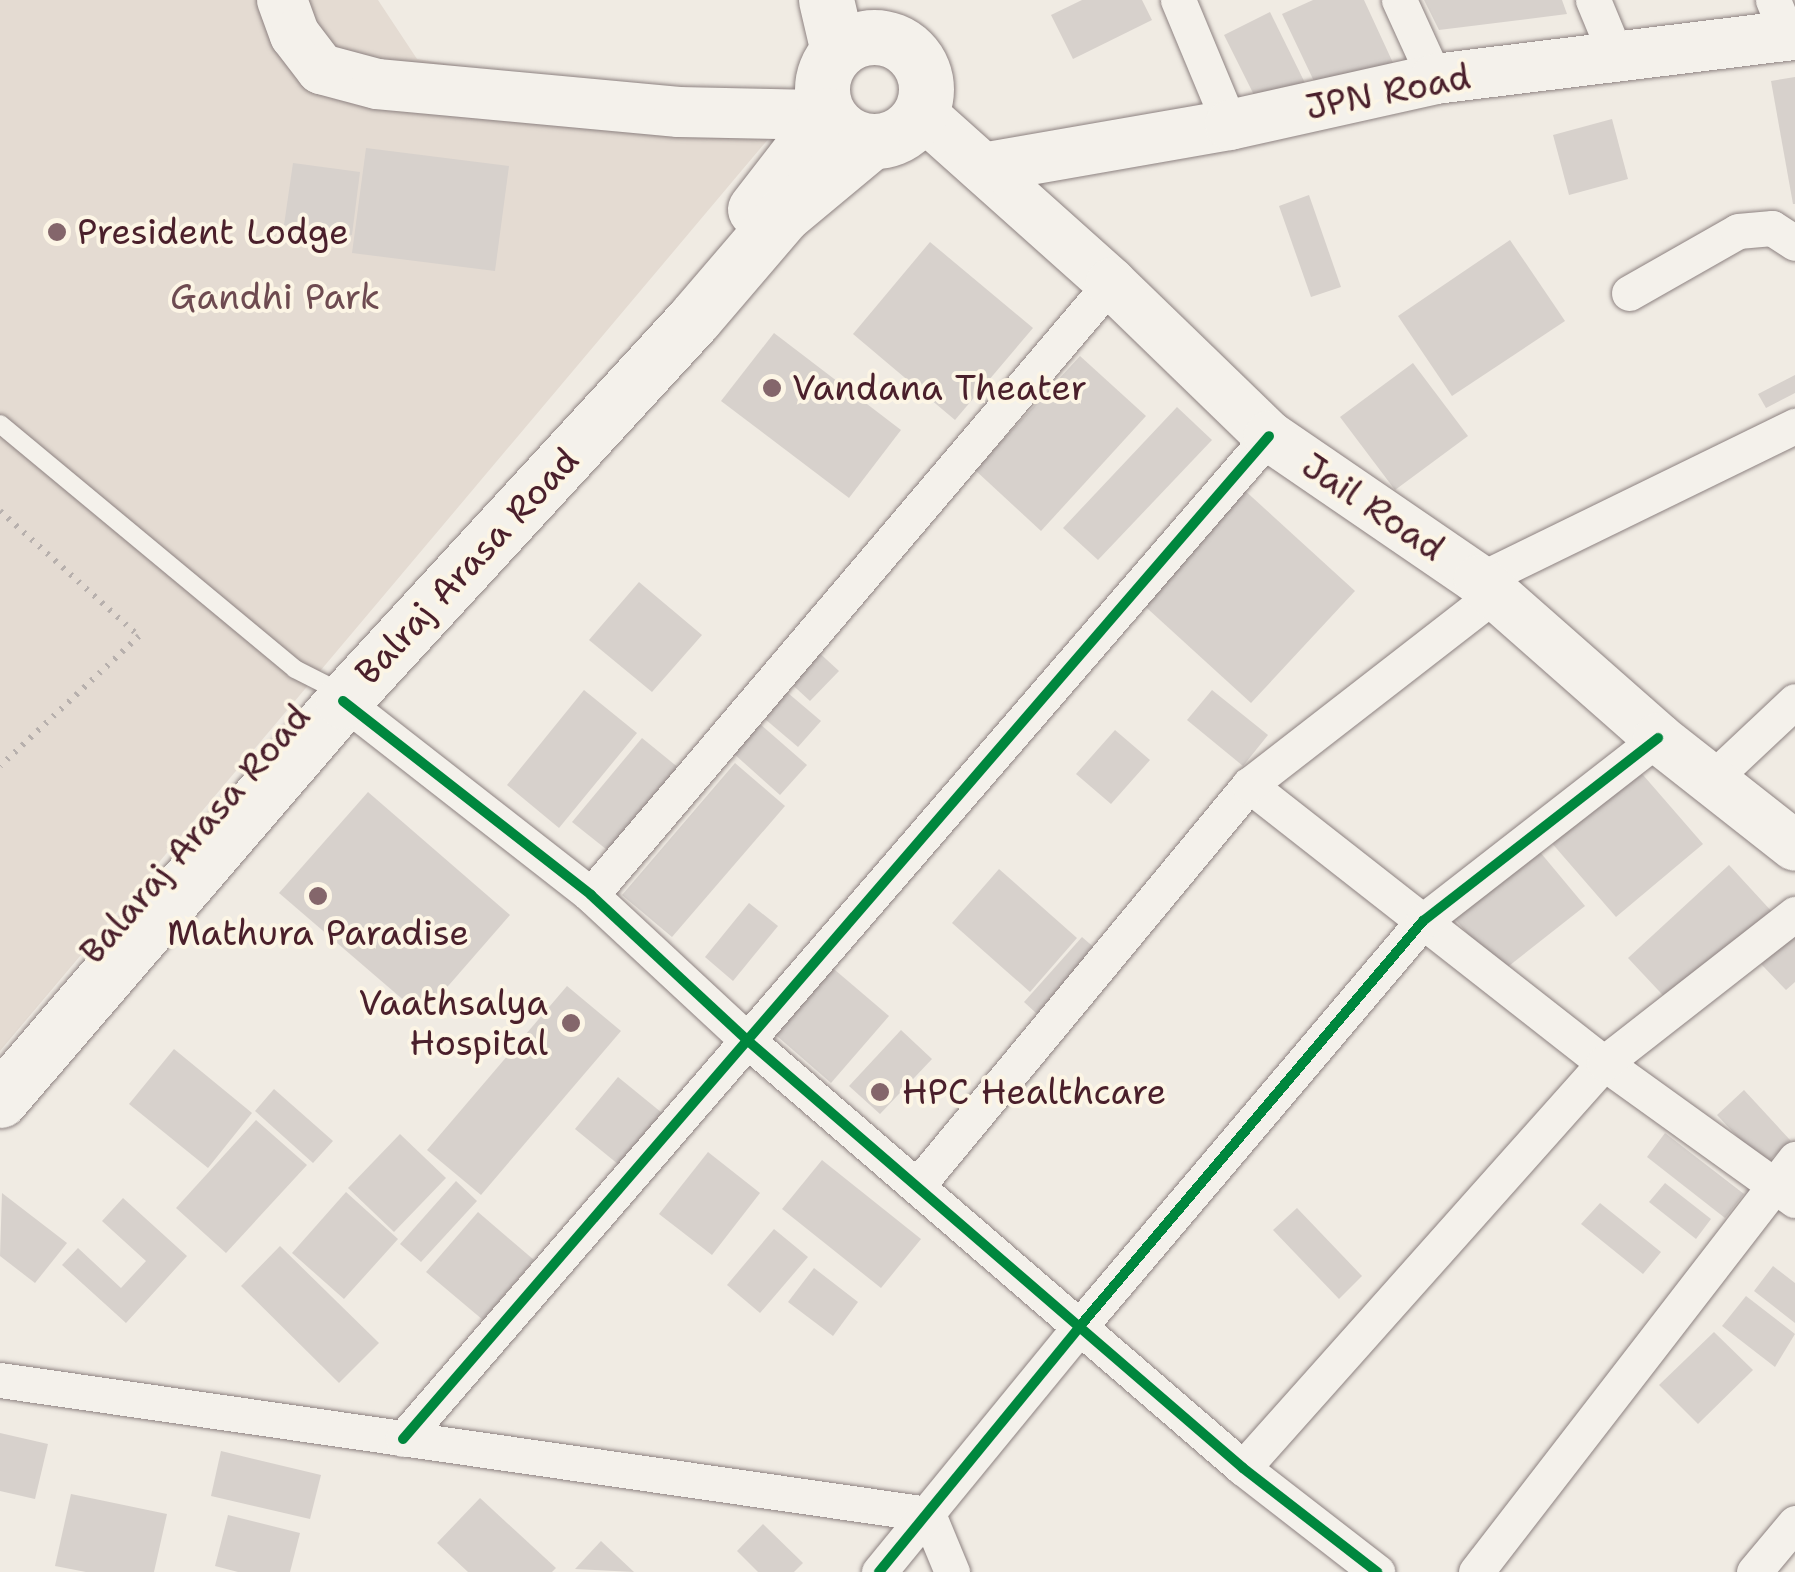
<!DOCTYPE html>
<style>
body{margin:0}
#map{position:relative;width:1795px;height:1572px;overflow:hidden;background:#f0ebe3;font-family:"Shantell Sans",sans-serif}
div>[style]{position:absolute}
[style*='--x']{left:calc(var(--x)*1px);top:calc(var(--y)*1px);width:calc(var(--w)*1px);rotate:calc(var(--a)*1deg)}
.green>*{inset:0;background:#e4dbd2}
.building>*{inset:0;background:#d7d1cc}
.path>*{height:6px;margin-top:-3px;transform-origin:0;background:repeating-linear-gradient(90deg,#b7b0ad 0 2.5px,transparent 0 10.5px)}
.roads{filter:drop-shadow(0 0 2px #8d8281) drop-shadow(0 0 2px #8d8281)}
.lane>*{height:18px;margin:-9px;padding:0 9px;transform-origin:9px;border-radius:9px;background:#f4f1eb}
.street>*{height:35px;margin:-17.5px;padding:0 17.5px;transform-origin:17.5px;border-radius:17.5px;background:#f4f1eb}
.secondary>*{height:50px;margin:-25px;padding:0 25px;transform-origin:25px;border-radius:25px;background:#f4f1eb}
.primary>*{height:55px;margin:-27.5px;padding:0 27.5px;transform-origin:27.5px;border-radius:27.5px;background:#f4f1eb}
.primary>.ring{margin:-27.5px;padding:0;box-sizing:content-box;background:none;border:55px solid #f4f1eb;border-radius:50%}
.cycleway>*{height:10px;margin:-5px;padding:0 5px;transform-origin:5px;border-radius:5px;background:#00873e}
.dots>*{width:28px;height:28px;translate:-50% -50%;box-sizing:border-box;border:5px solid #fcf5e5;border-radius:50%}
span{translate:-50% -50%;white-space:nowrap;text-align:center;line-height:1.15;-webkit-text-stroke:8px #fcf5e5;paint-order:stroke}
.street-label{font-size:35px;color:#4a1f2b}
.poi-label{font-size:35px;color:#4a1f2b}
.left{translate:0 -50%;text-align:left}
.right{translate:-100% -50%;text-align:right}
.park-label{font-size:35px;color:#6e4b51}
</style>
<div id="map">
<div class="green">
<div style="clip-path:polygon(0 0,378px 0,417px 59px,786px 118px,0 1051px)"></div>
</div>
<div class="building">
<div style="clip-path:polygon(1082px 0,1142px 0,1152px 20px,1073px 59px,1051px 15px)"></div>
<div style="clip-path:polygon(1313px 0,1364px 0,1394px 65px,1322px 98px,1282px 14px)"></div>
<div style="clip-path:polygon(1424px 0,1562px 0,1567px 14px,1439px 30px)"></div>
<div style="clip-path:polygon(1270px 12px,1306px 85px,1260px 107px,1224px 35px)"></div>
<div style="clip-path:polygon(1795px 77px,1795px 204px,1793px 204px,1771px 81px)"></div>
<div style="clip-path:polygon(1612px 119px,1628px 179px,1569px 195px,1553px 135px)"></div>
<div style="clip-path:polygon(366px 148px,509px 166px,495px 271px,352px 253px)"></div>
<div style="clip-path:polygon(293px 163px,360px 172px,352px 235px,284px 225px)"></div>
<div style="clip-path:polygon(1309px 195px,1341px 287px,1311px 297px,1279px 206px)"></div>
<div style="clip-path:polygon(1510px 240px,1565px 321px,1452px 396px,1398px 316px)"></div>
<div style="clip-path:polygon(930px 242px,1033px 328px,955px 420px,853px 334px)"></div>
<div style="clip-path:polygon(774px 333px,901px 430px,849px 498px,721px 401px)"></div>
<div style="clip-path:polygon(1080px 356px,1146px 416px,1041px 531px,975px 470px)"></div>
<div style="clip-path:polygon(1413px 363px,1468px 436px,1395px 490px,1340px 417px)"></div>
<div style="clip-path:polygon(1795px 375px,1795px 393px,1766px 408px,1758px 394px)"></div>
<div style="clip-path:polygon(1177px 407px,1212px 440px,1098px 560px,1063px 528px)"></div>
<div style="clip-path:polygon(1241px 487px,1355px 591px,1251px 703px,1137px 599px)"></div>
<div style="clip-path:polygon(639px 582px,702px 635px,652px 692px,589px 640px)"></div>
<div style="clip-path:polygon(814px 648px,839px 671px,810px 701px,785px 678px)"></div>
<div style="clip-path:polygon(775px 682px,821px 721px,798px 747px,753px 709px)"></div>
<div style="clip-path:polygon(584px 690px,637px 733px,559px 828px,507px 785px)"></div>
<div style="clip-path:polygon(1212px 690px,1268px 735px,1243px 766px,1187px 720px)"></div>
<div style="clip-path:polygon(751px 716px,807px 765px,780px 795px,724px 745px)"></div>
<div style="clip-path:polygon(1115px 730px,1150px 760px,1111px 804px,1076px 774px)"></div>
<div style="clip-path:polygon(642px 738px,685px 773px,616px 857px,572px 822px)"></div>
<div style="clip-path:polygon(735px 763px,785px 806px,672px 937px,622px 895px)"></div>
<div style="clip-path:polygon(1637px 768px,1703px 844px,1616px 917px,1550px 841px)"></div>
<div style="clip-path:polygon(368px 792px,510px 915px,422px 1016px,279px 893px)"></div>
<div style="clip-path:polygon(1530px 840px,1585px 906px,1500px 973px,1446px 908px)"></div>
<div style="clip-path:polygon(1729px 865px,1774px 914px,1673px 1006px,1628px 958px)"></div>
<div style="clip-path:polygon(999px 869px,1077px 938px,1030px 992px,952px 923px)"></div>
<div style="clip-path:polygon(749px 903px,778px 926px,733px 981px,705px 957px)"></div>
<div style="clip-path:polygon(1795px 932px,1795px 982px,1786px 990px,1761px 964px)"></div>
<div style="clip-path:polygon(1082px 937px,1105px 957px,1047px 1023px,1024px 1002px)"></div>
<div style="clip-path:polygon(828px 964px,889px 1016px,831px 1083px,770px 1030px)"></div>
<div style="clip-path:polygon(567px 986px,621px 1031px,481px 1195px,427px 1150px)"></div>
<div style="clip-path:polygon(901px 1030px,932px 1059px,880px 1114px,849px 1086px)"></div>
<div style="clip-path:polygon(174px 1049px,252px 1113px,208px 1168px,129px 1104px)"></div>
<div style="clip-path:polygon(618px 1077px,667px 1117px,624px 1169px,575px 1129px)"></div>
<div style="clip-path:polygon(274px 1089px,333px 1141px,313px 1163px,255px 1111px)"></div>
<div style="clip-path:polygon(1744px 1090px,1791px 1141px,1764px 1165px,1717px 1115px)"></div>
<div style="clip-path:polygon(256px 1120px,307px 1165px,226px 1253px,176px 1208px)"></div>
<div style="clip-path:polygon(1665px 1133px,1744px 1194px,1725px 1218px,1647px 1157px)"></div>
<div style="clip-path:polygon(400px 1134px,446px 1178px,394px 1232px,348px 1188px)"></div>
<div style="clip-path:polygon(708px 1152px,760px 1193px,712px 1255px,659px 1214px)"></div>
<div style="clip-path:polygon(822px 1160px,921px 1239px,881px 1288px,782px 1209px)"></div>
<div style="clip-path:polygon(456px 1181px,477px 1201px,421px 1262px,400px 1244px)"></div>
<div style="clip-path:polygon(1665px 1183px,1711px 1219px,1696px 1239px,1649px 1202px)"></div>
<div style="clip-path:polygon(346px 1192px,398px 1239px,344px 1299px,292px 1253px)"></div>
<div style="clip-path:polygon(2px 1193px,67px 1243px,35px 1283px,0 1256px)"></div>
<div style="clip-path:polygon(123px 1198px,187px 1256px,126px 1323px,62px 1265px,78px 1248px,121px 1288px,146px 1261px,102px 1221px)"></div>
<div style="clip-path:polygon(1600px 1203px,1661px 1252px,1643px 1274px,1581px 1224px)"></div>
<div style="clip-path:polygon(1297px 1208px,1362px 1276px,1339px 1299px,1273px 1230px)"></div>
<div style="clip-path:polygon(478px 1212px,534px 1260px,483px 1320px,426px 1272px)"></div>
<div style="clip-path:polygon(774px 1229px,808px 1257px,760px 1313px,727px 1285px)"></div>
<div style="clip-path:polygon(280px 1246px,379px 1343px,339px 1383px,241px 1286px)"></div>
<div style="clip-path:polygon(1773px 1266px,1795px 1283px,1795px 1323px,1754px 1291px)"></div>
<div style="clip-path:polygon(814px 1268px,858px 1302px,833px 1336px,788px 1302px)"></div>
<div style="clip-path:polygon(1746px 1296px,1795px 1334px,1775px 1367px,1722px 1326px)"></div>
<div style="clip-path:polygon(1714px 1332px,1753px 1370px,1698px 1424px,1659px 1385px)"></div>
<div style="clip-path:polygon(0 1433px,48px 1444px,35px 1499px,0 1491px)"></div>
<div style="clip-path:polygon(221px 1451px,321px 1475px,310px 1519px,211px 1496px)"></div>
<div style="clip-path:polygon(71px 1494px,167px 1514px,154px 1572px,86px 1572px,55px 1566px)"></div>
<div style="clip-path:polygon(480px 1498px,556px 1568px,552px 1572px,468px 1572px,437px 1543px)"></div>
<div style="clip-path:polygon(228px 1515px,300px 1533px,290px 1572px,238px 1572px,215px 1566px)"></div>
<div style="clip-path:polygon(763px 1524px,803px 1563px,794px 1572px,758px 1572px,737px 1551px)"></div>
<div style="clip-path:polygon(601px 1541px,634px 1572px,575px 1569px)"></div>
</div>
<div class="path">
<div style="--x:0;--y:511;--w:187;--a:42"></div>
<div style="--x:139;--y:636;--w:190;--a:136.9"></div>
</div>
<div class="roads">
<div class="lane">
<div style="--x:0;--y:424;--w:383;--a:39.7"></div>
<div style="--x:295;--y:669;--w:33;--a:27"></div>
</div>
<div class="street">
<div style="--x:1178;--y:0;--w:135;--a:67.4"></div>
<div style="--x:1399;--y:0;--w:87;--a:65.5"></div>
<div style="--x:1593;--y:0;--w:63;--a:67.5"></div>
<div style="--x:1773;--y:0;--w:38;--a:68"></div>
<div style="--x:1629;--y:293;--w:125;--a:-29.6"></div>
<div style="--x:1738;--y:231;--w:34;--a:-5"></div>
<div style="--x:1772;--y:228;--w:27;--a:33"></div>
<div style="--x:1479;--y:580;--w:352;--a:-26"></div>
<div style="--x:343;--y:701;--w:315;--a:38"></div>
<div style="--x:591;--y:895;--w:213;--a:42.9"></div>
<div style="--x:747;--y:1040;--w:655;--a:40.79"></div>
<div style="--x:1243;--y:1468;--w:170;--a:37.8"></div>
<div style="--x:1711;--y:780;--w:115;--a:-43.2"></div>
<div style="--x:1249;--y:785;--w:451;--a:38.1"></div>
<div style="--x:1604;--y:1063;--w:235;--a:35.7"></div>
<div style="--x:591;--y:895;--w:803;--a:-49.65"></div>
<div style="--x:917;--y:1186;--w:521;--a:-50.38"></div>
<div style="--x:1249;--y:785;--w:311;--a:-37.8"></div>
<div style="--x:0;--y:1380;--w:938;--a:8.22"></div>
<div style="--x:928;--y:1514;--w:63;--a:67.5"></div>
<div style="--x:403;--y:1439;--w:1325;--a:-49.19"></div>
<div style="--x:1243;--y:1468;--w:543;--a:-48.29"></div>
<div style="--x:1604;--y:1063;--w:242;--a:-38"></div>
<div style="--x:879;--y:1572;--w:318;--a:-50.7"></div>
<div style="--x:1080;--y:1326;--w:531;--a:-49.74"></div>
<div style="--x:1423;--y:921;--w:298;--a:-37.9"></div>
<div style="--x:1476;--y:1572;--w:522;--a:-52.32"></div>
<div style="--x:1754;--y:1572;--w:64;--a:-50.1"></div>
</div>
<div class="secondary">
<div style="--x:282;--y:0;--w:37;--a:70"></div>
<div style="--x:295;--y:35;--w:43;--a:52.6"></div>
<div style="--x:321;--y:69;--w:58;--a:15"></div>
<div style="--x:377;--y:84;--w:303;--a:5.3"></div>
<div style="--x:679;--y:112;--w:149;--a:1.2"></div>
<div style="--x:921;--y:113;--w:255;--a:41.8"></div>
<div style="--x:1111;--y:283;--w:220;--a:44.1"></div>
<div style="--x:1269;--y:436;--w:255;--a:34.4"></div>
<div style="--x:1479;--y:580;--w:239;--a:41.4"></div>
<div style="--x:1658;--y:738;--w:174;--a:38.2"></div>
<div style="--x:983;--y:168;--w:251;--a:-9.9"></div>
<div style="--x:1230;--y:125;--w:210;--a:-12.6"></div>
<div style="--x:1435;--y:79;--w:363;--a:-7"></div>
</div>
<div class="primary">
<div style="--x:826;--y:0;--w:52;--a:76.8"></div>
<div class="ring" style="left:822px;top:37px;width:49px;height:49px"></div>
<div style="--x:755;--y:209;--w:119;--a:-52.2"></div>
<div style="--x:0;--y:1100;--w:526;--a:-49.32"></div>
<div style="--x:343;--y:701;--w:519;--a:-47.42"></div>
<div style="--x:694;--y:319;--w:138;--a:-49.4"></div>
<div style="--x:784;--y:214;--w:114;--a:-39.7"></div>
</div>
</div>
<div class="cycleway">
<div style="--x:343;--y:701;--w:315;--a:38"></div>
<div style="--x:591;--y:895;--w:213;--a:42.9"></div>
<div style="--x:747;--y:1040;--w:655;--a:40.79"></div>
<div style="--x:1243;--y:1468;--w:170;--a:37.8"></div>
<div style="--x:403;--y:1439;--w:1325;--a:-49.19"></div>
<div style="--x:879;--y:1572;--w:318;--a:-50.7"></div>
<div style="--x:1080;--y:1326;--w:531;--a:-49.74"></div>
<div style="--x:1423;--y:921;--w:298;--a:-37.9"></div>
</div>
<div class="dots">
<div style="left:57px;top:232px;background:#84666b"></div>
<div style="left:772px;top:388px;background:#84666b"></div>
<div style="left:318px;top:896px;background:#84666b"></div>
<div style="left:571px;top:1023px;background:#84666b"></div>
<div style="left:880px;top:1092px;background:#84666b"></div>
</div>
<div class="street-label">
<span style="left:1388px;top:92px;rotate:-11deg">JPN Road</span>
<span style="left:1373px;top:507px;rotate:34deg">Jail Road</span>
<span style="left:467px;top:566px;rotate:-47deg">Balraj Arasa Road</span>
<span style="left:195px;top:834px;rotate:-49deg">Balaraj Arasa Road</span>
</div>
<div class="poi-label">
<span class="left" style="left:77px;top:232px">President Lodge</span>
<span class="left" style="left:792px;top:388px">Vandana Theater</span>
<span style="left:318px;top:933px">Mathura Paradise</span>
<span class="right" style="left:548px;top:1023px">Vaathsalya<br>Hospital</span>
<span class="left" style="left:902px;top:1092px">HPC Healthcare</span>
</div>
<div class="park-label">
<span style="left:275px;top:297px">Gandhi Park</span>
</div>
</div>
